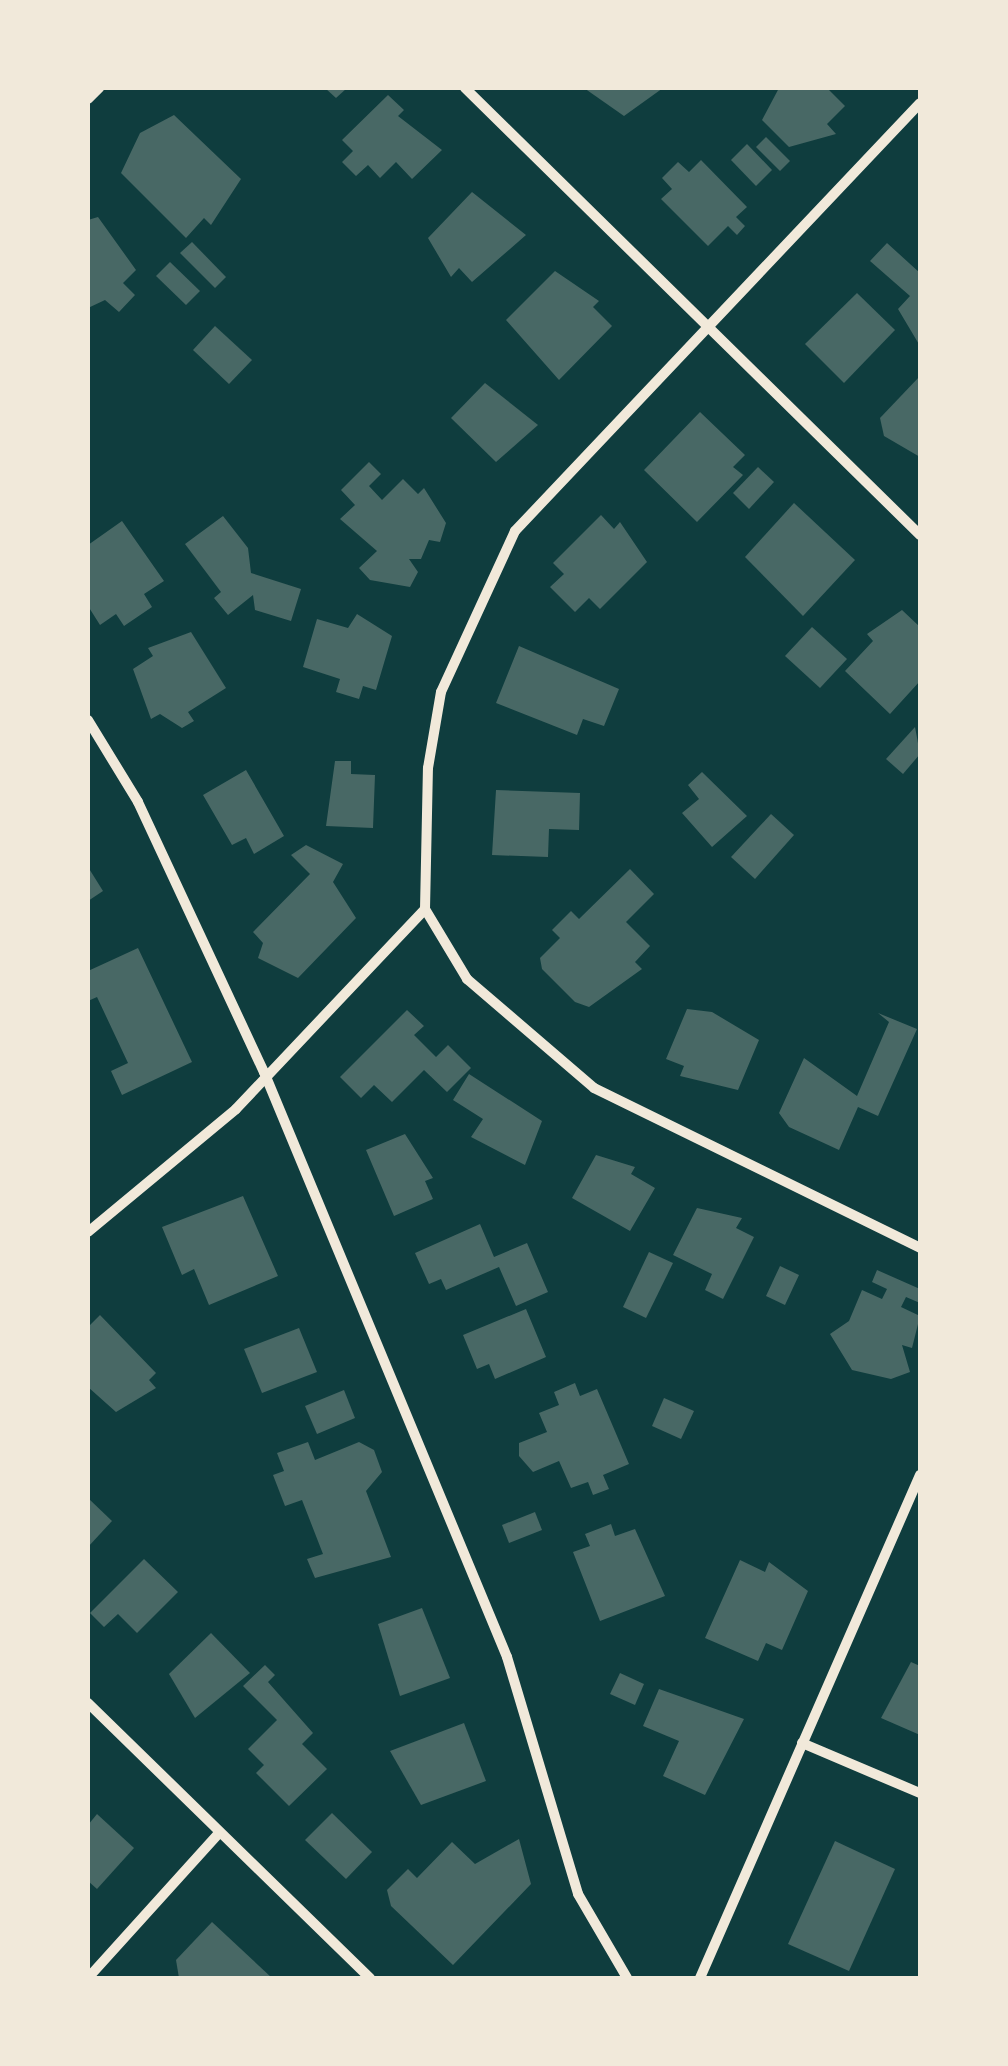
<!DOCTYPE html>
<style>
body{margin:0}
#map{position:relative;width:1008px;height:2066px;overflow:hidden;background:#0f3d3e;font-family:Ubuntu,sans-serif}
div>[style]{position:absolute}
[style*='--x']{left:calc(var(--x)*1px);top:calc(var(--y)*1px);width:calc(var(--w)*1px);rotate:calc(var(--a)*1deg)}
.building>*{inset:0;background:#486865}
.minor>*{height:10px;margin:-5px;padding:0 5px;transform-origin:5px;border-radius:5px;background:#f1e9da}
span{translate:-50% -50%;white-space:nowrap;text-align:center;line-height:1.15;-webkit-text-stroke:9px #f1e9da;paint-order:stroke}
.frame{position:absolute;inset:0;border:90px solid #f1e9da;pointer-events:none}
</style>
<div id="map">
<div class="building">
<div style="clip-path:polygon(325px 88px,347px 88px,336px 98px)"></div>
<div style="clip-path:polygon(584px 88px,663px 88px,624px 116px)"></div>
<div style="clip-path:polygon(779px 88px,827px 88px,845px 106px,827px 124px,836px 134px,789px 147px,762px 120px)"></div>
<div style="clip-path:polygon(388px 95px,404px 110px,398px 116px,442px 150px,412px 179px,396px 162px,380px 178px,368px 165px,356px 176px,342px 162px,353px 151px,342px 140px)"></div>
<div style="clip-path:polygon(174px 115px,241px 179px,211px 225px,204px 218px,186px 238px,121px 173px,140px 133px)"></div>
<div style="clip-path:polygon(766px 137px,790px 161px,780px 171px,756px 147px)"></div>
<div style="clip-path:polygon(747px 144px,772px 170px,756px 186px,731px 160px)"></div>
<div style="clip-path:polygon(701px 160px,747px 207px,736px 217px,745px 226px,737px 235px,728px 226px,708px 246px,661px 199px,672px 189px,662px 178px,678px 162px,689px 172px)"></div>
<div style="clip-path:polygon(472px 192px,526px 235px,472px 282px,459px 268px,451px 277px,428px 238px)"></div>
<div style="clip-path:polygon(98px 217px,136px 270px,123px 283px,135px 295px,119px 312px,105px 300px,88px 308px,88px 220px)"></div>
<div style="clip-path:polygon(192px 242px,226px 277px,215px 288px,180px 253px)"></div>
<div style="clip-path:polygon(887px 243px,920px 273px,920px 346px,898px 309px,910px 296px,870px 261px)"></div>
<div style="clip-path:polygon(170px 262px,200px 291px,186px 305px,156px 276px)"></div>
<div style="clip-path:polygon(555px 271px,599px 301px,593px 307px,612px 326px,559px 380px,506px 320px)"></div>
<div style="clip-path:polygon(857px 293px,895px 330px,844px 383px,805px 344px)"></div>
<div style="clip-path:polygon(215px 326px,252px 360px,229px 384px,193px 350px)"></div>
<div style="clip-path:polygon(920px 376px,920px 457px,884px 436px,880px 418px)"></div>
<div style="clip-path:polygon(485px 383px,538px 425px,496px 462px,451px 418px)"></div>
<div style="clip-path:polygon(700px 412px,745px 455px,733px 467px,743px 475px,697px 522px,644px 470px)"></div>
<div style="clip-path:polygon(369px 462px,381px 474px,369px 486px,382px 500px,403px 479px,418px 494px,424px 488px,446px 523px,440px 542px,429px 540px,421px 559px,409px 559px,418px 572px,410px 587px,370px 580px,359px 568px,377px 551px,340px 519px,355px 505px,341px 490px)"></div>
<div style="clip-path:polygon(758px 467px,774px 482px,749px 509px,733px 493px)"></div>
<div style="clip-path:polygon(794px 503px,855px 560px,803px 616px,745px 557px)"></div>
<div style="clip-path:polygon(601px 515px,614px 529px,620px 522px,647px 562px,600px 609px,589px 598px,575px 612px,550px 587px,564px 574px,553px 563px)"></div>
<div style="clip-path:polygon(223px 516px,248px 548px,251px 573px,301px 589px,291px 621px,255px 610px,253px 595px,228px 615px,214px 598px,221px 592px,185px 544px)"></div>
<div style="clip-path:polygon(122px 521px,164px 581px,144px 594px,152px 607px,124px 626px,116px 614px,100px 625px,88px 606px,88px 545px)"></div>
<div style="clip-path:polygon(902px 610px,920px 627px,920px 681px,890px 714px,845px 671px,873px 641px,867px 634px)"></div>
<div style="clip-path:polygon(357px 614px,392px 636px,376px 690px,363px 686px,359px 699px,336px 692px,340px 679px,303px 667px,317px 619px,348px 628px)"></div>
<div style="clip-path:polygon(812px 627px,847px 659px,820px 688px,785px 656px)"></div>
<div style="clip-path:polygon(191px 632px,226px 688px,188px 712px,194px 721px,182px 728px,160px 714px,151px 719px,133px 669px,153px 656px,148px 648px)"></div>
<div style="clip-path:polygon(519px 646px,619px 689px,604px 726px,583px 719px,577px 735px,496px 703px)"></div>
<div style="clip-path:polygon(915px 727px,920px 754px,903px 774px,886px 759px)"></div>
<div style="clip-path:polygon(335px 761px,351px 761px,351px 774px,375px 775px,373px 828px,326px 826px)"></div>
<div style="clip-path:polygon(246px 770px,284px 836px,254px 854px,246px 838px,232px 845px,203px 795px)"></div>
<div style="clip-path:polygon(702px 772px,747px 816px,712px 847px,682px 813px,699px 799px,688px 785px)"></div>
<div style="clip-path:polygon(496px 790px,580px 793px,579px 830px,549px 829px,548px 857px,492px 855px)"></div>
<div style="clip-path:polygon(771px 814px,794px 835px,755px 879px,731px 857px)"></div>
<div style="clip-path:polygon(306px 845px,343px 864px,333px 882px,356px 918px,298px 978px,258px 958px,263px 943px,253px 932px,310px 874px,291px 855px)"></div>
<div style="clip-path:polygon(88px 867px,103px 891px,88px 901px)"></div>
<div style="clip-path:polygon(630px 869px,654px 894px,626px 922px,650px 946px,635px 962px,642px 969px,589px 1007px,575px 1002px,542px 969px,540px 958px,560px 938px,552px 930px,571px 911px,579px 919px)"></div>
<div style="clip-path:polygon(138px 948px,192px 1062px,122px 1095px,111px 1071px,128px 1063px,97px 997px,88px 1001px,88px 971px)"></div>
<div style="clip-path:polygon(687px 1009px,712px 1012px,759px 1040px,738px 1090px,680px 1076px,684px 1066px,666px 1059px)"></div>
<div style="clip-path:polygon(407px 1010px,424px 1026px,414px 1035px,436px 1057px,448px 1045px,471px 1068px,447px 1092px,424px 1070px,392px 1102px,374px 1085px,361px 1098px,340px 1077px)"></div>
<div style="clip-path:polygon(878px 1013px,917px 1029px,878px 1116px,858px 1107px,839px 1150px,789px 1127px,779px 1113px,804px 1058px,857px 1096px,889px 1022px)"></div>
<div style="clip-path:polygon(469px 1074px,542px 1121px,525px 1165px,471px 1137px,483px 1119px,453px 1100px)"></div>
<div style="clip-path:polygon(405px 1134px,433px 1178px,425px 1181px,433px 1199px,394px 1216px,366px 1150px)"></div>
<div style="clip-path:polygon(596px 1155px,635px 1167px,631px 1174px,655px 1188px,630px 1231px,572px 1198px)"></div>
<div style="clip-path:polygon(243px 1196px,278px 1276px,209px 1305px,194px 1269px,182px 1275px,162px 1227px)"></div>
<div style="clip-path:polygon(697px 1208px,742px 1218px,736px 1228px,754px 1237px,723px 1299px,705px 1290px,712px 1274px,673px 1255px)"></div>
<div style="clip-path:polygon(480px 1224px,494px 1257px,527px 1243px,548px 1292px,516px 1306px,499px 1267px,446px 1290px,441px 1279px,429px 1284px,415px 1253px)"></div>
<div style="clip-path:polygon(649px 1252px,673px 1263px,646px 1318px,623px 1307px)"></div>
<div style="clip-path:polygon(780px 1266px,799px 1275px,785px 1305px,766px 1296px)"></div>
<div style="clip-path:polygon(877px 1270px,920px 1289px,920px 1303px,906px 1297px,901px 1307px,920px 1316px,912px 1348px,902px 1345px,910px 1372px,891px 1379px,852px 1370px,830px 1334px,849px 1321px,862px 1290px,882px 1299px,887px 1289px,872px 1282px)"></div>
<div style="clip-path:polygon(526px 1309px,546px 1357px,495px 1379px,489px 1364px,477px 1369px,463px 1335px)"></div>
<div style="clip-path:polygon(100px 1315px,156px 1373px,149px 1380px,156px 1388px,116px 1412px,88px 1387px,88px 1327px)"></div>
<div style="clip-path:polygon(299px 1328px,317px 1372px,262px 1393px,244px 1349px)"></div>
<div style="clip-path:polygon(575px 1383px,580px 1396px,597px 1389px,629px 1464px,603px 1475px,609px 1489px,593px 1495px,588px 1482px,571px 1488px,559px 1461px,533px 1472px,519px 1456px,519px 1443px,547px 1432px,539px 1413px,559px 1405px,554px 1392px)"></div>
<div style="clip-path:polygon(344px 1390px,355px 1418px,317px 1434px,305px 1406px)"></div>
<div style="clip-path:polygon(664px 1398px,694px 1411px,681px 1439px,652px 1426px)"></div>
<div style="clip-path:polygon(308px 1442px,315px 1460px,359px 1442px,374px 1450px,382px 1472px,366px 1491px,391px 1557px,315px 1578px,307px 1559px,323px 1554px,302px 1500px,285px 1506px,273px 1475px,284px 1471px,277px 1453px)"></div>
<div style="clip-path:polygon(88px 1498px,112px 1521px,88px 1547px)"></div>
<div style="clip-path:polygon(535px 1512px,542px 1530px,509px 1543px,502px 1525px)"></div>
<div style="clip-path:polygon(611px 1524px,615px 1536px,635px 1529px,665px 1596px,600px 1621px,573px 1552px,590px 1546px,585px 1534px)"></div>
<div style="clip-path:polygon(144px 1559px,178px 1592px,137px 1633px,118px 1614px,104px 1627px,90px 1613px)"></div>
<div style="clip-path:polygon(740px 1560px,765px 1572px,769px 1562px,808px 1591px,782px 1650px,766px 1643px,758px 1661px,705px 1638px)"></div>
<div style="clip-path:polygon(422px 1608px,450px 1678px,400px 1696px,378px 1624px)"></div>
<div style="clip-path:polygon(211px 1633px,250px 1673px,195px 1718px,169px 1674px)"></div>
<div style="clip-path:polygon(911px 1662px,920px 1666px,920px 1735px,881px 1718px)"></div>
<div style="clip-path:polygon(265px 1665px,275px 1675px,268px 1682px,313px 1733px,302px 1744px,327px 1769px,289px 1806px,256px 1773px,264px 1765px,248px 1749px,277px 1720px,243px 1686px)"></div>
<div style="clip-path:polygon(620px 1673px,644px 1684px,635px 1705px,610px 1694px)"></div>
<div style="clip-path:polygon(659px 1689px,744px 1719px,705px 1795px,663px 1776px,679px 1741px,643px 1726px)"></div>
<div style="clip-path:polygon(464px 1723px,486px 1781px,421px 1805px,390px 1751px)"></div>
<div style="clip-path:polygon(332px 1813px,372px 1852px,346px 1879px,305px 1840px)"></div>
<div style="clip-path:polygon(97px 1814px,134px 1848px,97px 1889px,88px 1881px,88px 1825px)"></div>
<div style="clip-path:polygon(519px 1839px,531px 1884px,453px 1965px,391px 1906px,387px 1890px,408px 1869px,417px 1878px,452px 1842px,475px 1864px)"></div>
<div style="clip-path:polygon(835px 1841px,895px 1869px,849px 1971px,788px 1944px)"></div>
<div style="clip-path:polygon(212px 1922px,272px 1978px,179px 1978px,176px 1960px)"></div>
</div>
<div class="minor">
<div style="--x:465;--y:88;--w:638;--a:44.49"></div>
<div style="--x:88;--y:99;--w:16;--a:-45"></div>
<div style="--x:88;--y:720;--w:96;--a:58.6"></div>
<div style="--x:138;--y:802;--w:298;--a:65"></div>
<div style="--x:264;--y:1072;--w:633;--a:67.44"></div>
<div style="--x:507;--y:1657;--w:247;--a:73.3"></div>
<div style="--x:578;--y:1894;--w:97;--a:59.7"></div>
<div style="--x:425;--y:909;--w:82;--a:59"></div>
<div style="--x:467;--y:979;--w:167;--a:40.6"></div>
<div style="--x:594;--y:1088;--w:363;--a:26.1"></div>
<div style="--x:88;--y:1232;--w:192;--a:-39.7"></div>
<div style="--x:236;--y:1109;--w:275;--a:-46.6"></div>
<div style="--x:425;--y:909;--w:141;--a:-88.8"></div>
<div style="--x:428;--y:768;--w:77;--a:-80.3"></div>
<div style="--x:441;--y:692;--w:177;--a:-65.3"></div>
<div style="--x:515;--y:531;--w:589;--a:-46.58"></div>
<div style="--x:88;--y:1703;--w:394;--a:44.3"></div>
<div style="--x:802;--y:1743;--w:128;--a:23"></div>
<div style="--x:88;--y:1978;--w:195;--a:-47.9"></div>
<div style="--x:700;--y:1978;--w:549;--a:-66.38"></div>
</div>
<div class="frame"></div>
</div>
